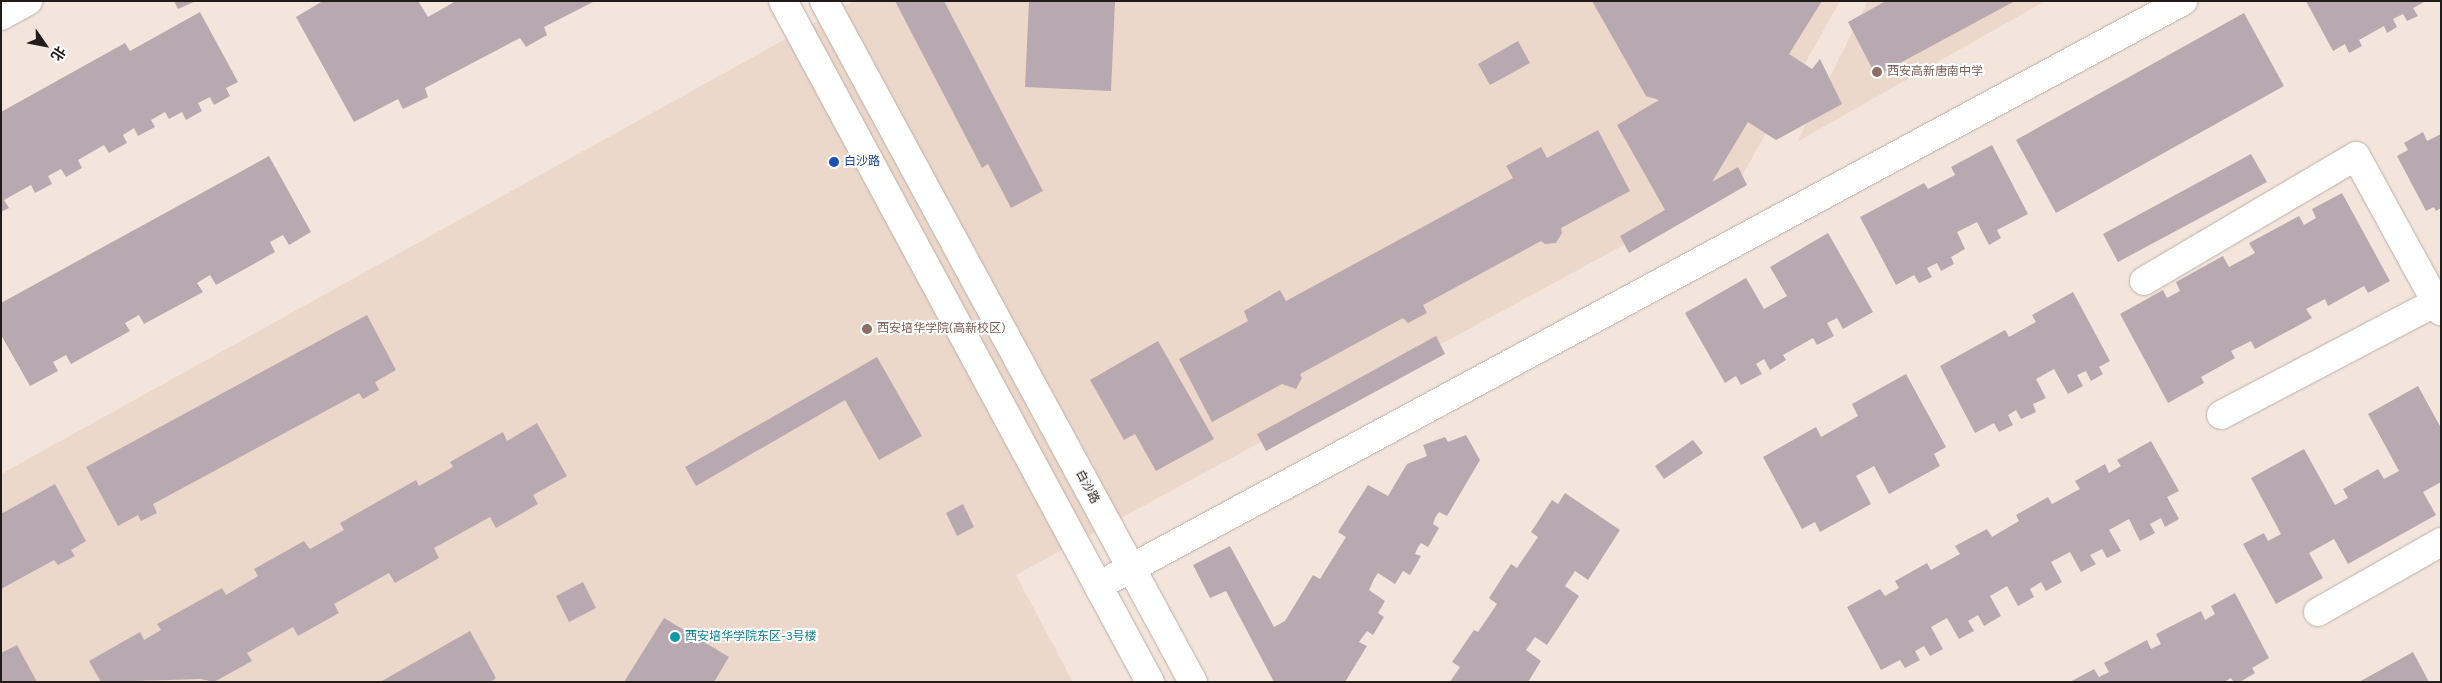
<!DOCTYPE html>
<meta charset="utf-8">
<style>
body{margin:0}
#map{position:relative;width:2442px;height:683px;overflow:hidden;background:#f3e5dc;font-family:Figtree,"Noto Sans SC",sans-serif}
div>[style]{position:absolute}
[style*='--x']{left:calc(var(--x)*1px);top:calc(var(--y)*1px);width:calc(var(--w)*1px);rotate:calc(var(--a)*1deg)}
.built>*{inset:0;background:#ecd8ca}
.building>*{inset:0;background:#b8a9b0}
.roads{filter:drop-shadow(0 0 1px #bcafa6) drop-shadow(0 0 1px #bcafa6)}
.street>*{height:28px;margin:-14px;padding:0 14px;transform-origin:14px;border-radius:14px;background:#fff}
.secondary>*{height:28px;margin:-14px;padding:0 14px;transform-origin:14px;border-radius:14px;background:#fff}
.dots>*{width:14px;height:14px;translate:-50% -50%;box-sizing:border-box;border:2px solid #fff;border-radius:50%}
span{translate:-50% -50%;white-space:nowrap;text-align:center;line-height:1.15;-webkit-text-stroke:4px #fff;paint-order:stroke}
.education-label{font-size:12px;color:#785e54}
.left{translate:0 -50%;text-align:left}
.transit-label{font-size:12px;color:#164399}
.street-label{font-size:12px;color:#211c19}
.culture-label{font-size:12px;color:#0d838f}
.frame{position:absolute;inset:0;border:2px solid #211c19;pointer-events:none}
.north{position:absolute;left:20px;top:20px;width:50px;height:50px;-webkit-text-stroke:4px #fff;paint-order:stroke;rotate:123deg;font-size:14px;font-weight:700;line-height:20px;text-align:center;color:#211c19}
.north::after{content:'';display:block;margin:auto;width:18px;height:22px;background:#211c19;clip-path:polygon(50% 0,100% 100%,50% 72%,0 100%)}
</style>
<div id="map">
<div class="built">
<div style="clip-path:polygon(854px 1px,1840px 1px,1738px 183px,1016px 575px,1073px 682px,1px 682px,1px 474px)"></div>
<div style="clip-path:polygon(1868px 1px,2045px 1px,1797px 142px)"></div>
</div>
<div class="building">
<div style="clip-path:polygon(174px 1px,196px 1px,178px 9px)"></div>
<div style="clip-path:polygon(323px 1px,418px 1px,428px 17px,456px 1px,595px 1px,544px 27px,547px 35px,526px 47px,520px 38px,425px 88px,428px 97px,403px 109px,398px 99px,354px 122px,296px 17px)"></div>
<div style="clip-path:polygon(895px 1px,944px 1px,1043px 191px,1011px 208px,988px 164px,982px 168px)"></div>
<div style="clip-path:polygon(1029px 1px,1115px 1px,1111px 91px,1025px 87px)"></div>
<div style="clip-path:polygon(1592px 1px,1822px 1px,1789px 54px,1812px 69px,1820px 59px,1842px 104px,1776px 140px,1748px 122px,1712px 182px,1738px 167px,1747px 185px,1629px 253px,1620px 236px,1665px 210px,1617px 125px,1659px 100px,1646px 96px)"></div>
<div style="clip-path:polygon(1886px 1px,2015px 1px,1876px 76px,1848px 22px)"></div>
<div style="clip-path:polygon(2306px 1px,2426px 1px,2413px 8px,2418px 16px,2407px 21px,2403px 14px,2393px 19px,2397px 27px,2387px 33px,2384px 26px,2359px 40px,2362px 46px,2349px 53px,2345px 44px,2333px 51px)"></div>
<div style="clip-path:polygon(200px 12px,238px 82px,226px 88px,230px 96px,214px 105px,210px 97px,198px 103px,202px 111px,186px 120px,182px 112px,169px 119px,165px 112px,151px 120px,155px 127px,138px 136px,134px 128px,123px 135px,127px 143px,109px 153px,104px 145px,78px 160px,82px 168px,66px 177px,61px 169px,48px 176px,52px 184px,35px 193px,31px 185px,4px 200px,9px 208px,1px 212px,1px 112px,125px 43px,130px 51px)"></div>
<div style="clip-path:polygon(2244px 13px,2284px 86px,2056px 213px,2016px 140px)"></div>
<div style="clip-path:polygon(1518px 41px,1530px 63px,1490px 85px,1478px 64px)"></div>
<div style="clip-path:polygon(1598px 130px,1630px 191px,1561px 228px,1562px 233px,1556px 243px,1545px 244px,1541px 241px,1423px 305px,1427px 313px,1408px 323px,1403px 318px,1300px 374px,1302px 378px,1296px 389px,1282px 384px,1212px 422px,1179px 359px,1248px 321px,1244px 311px,1280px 290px,1286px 301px,1513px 178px,1506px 166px,1541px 147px,1547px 158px)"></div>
<div style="clip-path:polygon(2423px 132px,2427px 141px,2441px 134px,2441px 208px,2436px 211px,2434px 207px,2426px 211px,2397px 156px,2408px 150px,2404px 143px)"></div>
<div style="clip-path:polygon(1992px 145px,2028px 214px,1997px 230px,2001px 238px,1989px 245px,1977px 222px,1957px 232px,1965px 249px,1951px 257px,1954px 264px,1941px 271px,1937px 263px,1927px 268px,1932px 277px,1919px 283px,1914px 275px,1896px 285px,1860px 217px,1924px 183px,1928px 189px,1955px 175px,1951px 167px)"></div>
<div style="clip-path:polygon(2251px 154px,2267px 182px,2118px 262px,2103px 234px)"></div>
<div style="clip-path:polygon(269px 156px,311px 232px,289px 245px,283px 235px,270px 242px,275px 252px,216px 285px,210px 275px,197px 283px,203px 292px,144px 324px,139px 315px,125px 323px,130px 331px,71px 364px,66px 355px,53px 362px,58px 371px,30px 386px,1px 335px,1px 303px)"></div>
<div style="clip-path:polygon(2342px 193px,2390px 281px,2368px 293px,2364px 286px,2328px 306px,2325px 299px,2306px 309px,2312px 318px,2255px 349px,2251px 341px,2231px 351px,2235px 358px,2201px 377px,2204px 383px,2168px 403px,2120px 314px,2163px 290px,2167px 298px,2180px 291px,2176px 282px,2223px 256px,2229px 267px,2255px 253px,2249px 243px,2299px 216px,2304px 225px,2316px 218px,2312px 209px)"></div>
<div style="clip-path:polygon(1828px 233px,1873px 312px,1843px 329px,1837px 318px,1827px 323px,1834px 336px,1817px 345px,1813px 338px,1783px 355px,1786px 360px,1770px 370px,1764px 359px,1756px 364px,1762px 374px,1741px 385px,1736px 376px,1725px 383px,1685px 313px,1746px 278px,1764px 309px,1787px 296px,1770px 267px)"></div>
<div style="clip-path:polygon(2073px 292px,2110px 361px,2099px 367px,2103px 374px,2091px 381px,2086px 371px,2077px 375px,2083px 386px,2068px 394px,2054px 369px,2036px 379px,2046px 398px,2033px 404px,2036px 412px,2021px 419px,2016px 410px,2008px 415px,2013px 425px,1999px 432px,1994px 423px,1975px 433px,1940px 366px,2005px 330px,2009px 337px,2036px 322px,2032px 315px)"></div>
<div style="clip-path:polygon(367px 315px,396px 370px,375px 382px,379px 390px,363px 399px,359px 393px,153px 504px,157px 513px,141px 521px,138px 515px,118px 526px,86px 467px)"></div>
<div style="clip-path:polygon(1436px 336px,1445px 354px,1266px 451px,1257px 434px)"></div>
<div style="clip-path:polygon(1158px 341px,1214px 439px,1156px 471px,1135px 434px,1124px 440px,1090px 380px)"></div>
<div style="clip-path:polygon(877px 357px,922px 436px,879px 460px,845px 400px,696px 486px,685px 467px)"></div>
<div style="clip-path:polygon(1906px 374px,1946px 447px,1934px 454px,1940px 466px,1889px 494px,1874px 466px,1856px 476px,1871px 504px,1820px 532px,1815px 522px,1802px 529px,1763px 457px,1816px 427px,1821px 437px,1858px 416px,1852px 404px)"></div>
<div style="clip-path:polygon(2418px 386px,2441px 428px,2441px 482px,2423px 492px,2436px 515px,2348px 564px,2334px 539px,2309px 553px,2323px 578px,2276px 604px,2243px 544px,2264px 533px,2268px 541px,2281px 534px,2251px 478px,2304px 449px,2335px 505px,2348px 498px,2343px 489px,2378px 469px,2384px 479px,2399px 471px,2368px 414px)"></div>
<div style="clip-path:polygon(537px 423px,567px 476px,533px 495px,538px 504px,496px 528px,490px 517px,434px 548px,439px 558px,395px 583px,389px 573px,334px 604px,339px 613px,298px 636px,293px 627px,247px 653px,252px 661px,214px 682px,201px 679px,101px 682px,89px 661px,140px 632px,144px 640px,161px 630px,157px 624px,222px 588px,226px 595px,258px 576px,254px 569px,304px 541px,310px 549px,344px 530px,340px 523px,416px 480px,419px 486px,453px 467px,450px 462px,503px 432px,507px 441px)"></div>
<div style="clip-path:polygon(1466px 435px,1480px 460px,1447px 516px,1439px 512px,1435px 518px,1433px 524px,1439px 528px,1428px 547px,1421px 543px,1418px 547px,1415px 554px,1421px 556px,1410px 575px,1403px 571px,1395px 584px,1378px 573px,1374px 579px,1369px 590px,1385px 601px,1378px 613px,1384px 617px,1373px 635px,1367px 631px,1359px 642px,1367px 646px,1345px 682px,1274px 682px,1226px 591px,1210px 598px,1193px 565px,1230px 546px,1274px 627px,1285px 621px,1313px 575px,1320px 579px,1346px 537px,1338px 532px,1368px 485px,1388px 496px,1407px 464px,1427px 456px,1423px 445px,1445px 437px,1448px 442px)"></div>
<div style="clip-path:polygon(1693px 440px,1703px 453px,1664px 479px,1655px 466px)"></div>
<div style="clip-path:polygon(2151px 441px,2179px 491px,2167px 497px,2179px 519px,2165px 527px,2161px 518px,2150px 524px,2155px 533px,2140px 541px,2129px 519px,2109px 530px,2121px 551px,2107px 558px,2102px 549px,2090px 555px,2096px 564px,2081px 572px,2070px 552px,2051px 562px,2062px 582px,2046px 591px,2041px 582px,2030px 589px,2034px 597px,2018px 606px,2007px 586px,1990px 596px,2001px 616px,1984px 626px,1978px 615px,1968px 621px,1974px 631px,1959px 639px,1947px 618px,1931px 627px,1943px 649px,1930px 656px,1924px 646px,1915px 651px,1920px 660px,1905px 668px,1900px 660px,1881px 670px,1847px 607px,1880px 589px,1885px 596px,1899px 588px,1895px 581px,1927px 563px,1931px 570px,1960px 554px,1955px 546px,1987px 529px,1992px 537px,2019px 521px,2016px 515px,2048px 497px,2052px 504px,2080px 489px,2075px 481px,2105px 464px,2109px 473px,2121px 466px,2117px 460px)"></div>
<div style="clip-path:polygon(55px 484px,86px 541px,71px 550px,75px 556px,58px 565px,54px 560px,1px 589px,1px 514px)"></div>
<div style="clip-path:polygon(1565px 493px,1620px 530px,1588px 580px,1575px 571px,1565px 586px,1579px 596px,1547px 645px,1535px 637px,1526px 650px,1541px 661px,1528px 682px,1450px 682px,1460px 667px,1452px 662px,1474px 630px,1478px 632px,1497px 604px,1489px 598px,1511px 564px,1517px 568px,1538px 537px,1531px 532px,1552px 500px,1558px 504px)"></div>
<div style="clip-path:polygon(963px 504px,974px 527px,957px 536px,946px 513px)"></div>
<div style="clip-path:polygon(583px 582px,596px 608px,569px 622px,556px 596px)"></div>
<div style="clip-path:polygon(2235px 593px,2269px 658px,2252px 668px,2255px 673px,2240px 682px,2234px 682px,2231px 678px,2224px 682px,2070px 682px,2094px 669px,2099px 677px,2109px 672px,2104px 663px,2147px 640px,2151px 649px,2161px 644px,2156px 634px,2201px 611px,2205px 620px,2215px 614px,2211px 606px)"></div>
<div style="clip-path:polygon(664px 618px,729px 657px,714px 682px,624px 682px)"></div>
<div style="clip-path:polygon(470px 631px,496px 678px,491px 682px,380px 682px)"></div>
<div style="clip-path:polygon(17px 645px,37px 682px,1px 682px,1px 653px)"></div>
<div style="clip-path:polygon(2413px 652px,2429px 682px,2359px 682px)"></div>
</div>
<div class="roads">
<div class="street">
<div style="--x:2144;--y:281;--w:246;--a:-30.5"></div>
<div style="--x:2356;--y:156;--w:177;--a:61.3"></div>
<div style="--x:2221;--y:415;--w:243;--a:-27.7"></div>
<div style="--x:1098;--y:586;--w:1233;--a:-28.33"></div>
<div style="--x:2318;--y:612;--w:142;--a:-29.6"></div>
</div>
<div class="secondary">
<div style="--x:783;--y:1;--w:774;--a:61.68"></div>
<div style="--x:824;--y:1;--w:775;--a:61.55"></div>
<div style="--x:1;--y:16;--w:31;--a:-29"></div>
</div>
</div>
<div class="dots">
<div style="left:1877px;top:72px;background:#8d6e63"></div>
<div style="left:834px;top:162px;background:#1a4fb4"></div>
<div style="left:867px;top:329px;background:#8d6e63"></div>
<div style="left:675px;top:637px;background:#0f9aa8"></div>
</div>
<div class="education-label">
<span class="left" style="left:1887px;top:72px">西安高新唐南中学</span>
<span class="left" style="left:877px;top:329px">西安培华学院(高新校区)</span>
</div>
<div class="transit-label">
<span class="left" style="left:844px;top:162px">白沙路</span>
</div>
<div class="street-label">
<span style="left:1087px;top:487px;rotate:62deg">白沙路</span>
</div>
<div class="culture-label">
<span class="left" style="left:685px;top:637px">西安培华学院东区-3号楼</span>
</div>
<div class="frame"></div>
<div class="north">北</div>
</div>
